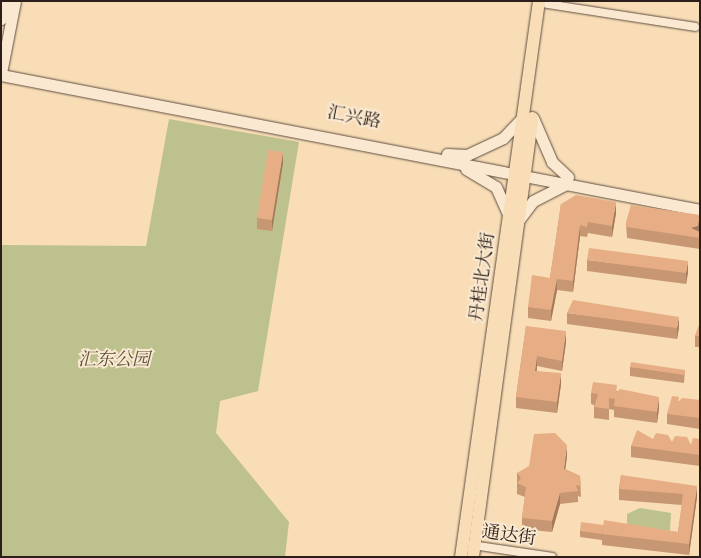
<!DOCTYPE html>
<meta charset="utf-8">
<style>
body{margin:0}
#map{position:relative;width:701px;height:558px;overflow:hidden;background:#f8ddb7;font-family:Cardo,"Noto Serif SC",serif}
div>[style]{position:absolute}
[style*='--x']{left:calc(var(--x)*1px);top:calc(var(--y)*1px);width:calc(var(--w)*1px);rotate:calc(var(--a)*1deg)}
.green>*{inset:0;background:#bdc18e}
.roads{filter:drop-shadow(0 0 1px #5f4e40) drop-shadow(0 0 1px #5f4e40)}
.street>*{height:8px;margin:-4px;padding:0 4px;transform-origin:4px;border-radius:4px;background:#fae9d0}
.secondary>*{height:11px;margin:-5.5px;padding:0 5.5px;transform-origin:5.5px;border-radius:5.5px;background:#fae9d0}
.primary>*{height:12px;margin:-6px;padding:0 6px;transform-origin:6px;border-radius:6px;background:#f8ddb7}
.wall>*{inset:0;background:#c79672}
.shaded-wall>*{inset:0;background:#a27a5d}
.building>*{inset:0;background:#e7ae85}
span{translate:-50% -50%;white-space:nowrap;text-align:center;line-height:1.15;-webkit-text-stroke:4px #fae9d0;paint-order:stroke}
.street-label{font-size:18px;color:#2c1e18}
.park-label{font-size:18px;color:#584f3b;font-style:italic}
.frame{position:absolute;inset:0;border:2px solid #2c1e18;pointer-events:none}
</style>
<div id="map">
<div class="green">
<div style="clip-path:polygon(169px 119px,299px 142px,258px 391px,220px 401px,216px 433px,289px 522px,285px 557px,1px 557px,1px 245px,146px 246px)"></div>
<div style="clip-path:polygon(640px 508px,671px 513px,670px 531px,627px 525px,627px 514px)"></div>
</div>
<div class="roads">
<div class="street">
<div style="--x:547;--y:4;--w:150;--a:8.8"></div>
<div style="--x:472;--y:545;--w:81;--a:8.5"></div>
</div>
<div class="secondary">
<div style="--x:1;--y:19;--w:18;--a:-77"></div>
<div style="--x:1;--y:73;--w:73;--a:-79"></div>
<div style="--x:1;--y:75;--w:712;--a:10.93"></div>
<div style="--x:533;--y:118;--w:48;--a:66.6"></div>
<div style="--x:552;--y:162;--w:22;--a:43"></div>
<div style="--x:447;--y:154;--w:20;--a:3"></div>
<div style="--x:467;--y:155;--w:40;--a:-25"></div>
<div style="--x:503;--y:138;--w:29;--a:-46"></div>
<div style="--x:466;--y:169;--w:35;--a:31"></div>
<div style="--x:496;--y:187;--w:32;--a:66"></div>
<div style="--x:518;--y:221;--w:25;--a:-53"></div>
<div style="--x:533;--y:201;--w:36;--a:-27"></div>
</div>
<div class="primary">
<div style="--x:461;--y:557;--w:561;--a:-82.01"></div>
<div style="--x:473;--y:557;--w:443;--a:-82.3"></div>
</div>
</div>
<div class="wall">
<div style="clip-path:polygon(283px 163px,272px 231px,257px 229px,257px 218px)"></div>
<div style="clip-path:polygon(561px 204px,616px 213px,612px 237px,588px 233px,587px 237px,580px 236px,573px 292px,557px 290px,551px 321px,528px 318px,528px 307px,550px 278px)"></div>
<div style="clip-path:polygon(626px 222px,700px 226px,699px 231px,700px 232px,700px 249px,627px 238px)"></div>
<div style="clip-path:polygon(587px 260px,688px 272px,686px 284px,587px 271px)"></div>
<div style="clip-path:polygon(567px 313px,679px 327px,677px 339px,567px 324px)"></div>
<div style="clip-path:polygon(700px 323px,700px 347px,695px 347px,695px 336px)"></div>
<div style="clip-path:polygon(526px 326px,566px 342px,562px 371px,537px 366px,537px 371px,561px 384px,557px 413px,516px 408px,516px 397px)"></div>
<div style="clip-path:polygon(630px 367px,685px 370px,684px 383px,630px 376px)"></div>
<div style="clip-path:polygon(617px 391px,659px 408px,657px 423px,614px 417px,614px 410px,609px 409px,609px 420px,594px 418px,594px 405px,591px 404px,591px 393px)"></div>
<div style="clip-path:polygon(700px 400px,700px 429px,667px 424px,667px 414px,679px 401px)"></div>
<div style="clip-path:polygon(653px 439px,691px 445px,700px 439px,700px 466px,631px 457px,631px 446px)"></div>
<div style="clip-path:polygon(567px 456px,565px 469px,580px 476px,581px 497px,578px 496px,578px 502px,560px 504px,552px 532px,522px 529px,522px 518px,525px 497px,517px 494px,517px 473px)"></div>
<div style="clip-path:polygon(621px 475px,697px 497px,689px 555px,602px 545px,602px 540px,580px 537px,580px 531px,603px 525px,678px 532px,682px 505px,619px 500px,619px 489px)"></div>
</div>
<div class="shaded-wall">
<div style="clip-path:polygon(283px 152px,283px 163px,272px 231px,272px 220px)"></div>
<div style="clip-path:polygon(616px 202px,616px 213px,612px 237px,612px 226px)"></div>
<div style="clip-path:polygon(700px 215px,700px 226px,698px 237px,691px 228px)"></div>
<div style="clip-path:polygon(580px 225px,580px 236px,573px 292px,573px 281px)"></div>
<div style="clip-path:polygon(688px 261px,688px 272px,686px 284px,686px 273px)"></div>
<div style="clip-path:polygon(557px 279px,557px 290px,551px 321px,551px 310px)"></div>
<div style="clip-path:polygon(679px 317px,679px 327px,677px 339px,677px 328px)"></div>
<div style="clip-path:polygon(566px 331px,566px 342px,562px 371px,562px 361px)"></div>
<div style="clip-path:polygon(537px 356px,537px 366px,535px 382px,535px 371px)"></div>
<div style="clip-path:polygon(561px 373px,561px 384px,557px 413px,557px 402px)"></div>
<div style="clip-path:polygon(659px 397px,659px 408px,657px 423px,657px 412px)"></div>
<div style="clip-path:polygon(567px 445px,567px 456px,564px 480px,564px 469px)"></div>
<div style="clip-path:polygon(697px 486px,697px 497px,689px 555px,689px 544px)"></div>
<div style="clip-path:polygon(560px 493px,560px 504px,552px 532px,552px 521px)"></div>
</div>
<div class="building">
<div style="clip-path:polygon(268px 150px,283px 152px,272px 220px,257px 218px)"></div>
<div style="clip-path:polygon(576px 195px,616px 202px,612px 226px,588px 222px,587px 227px,580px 225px,573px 281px,557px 279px,551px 310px,528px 307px,532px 275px,550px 278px,561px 204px)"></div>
<div style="clip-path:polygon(631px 205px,700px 215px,698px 226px,691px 228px,700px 232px,700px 238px,627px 227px,626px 222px)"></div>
<div style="clip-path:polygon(589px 248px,688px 261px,686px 273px,587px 260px)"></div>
<div style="clip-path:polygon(573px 300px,679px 317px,677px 328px,567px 313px)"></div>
<div style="clip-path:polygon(700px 323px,700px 336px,695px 336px)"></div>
<div style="clip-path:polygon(526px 326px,566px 331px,562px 361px,537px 356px,535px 371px,561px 373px,557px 402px,516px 397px)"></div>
<div style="clip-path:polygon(631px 362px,685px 370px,684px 375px,630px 367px)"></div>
<div style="clip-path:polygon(593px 382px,617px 385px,616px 393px,620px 389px,659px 397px,657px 412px,614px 406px,615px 399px,609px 398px,609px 409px,594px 407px,598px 394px,591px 393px)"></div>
<div style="clip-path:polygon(672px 396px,679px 397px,678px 402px,682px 398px,700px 400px,700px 418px,667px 414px)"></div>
<div style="clip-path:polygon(637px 430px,653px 439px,656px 433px,668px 435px,672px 442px,675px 436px,687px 437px,691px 445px,693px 438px,700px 439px,700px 455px,631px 446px)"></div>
<div style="clip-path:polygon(555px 433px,567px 445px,564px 469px,580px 476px,581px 486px,576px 485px,578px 491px,560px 493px,552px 521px,522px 518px,526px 487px,517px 483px,521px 478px,517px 473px,529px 466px,534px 434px)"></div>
<div style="clip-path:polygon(621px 475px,697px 486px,689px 544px,602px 534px,604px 520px,678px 532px,683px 494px,619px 489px)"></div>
<div style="clip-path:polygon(581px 522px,603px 525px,602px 534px,580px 531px)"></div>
</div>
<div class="street-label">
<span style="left:354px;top:118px;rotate:11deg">汇兴路</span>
<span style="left:483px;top:277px;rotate:-82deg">丹桂北大街</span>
<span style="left:509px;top:536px;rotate:8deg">通达街</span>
</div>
<div class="park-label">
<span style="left:114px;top:360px">汇东公园</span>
</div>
<div class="frame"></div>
</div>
